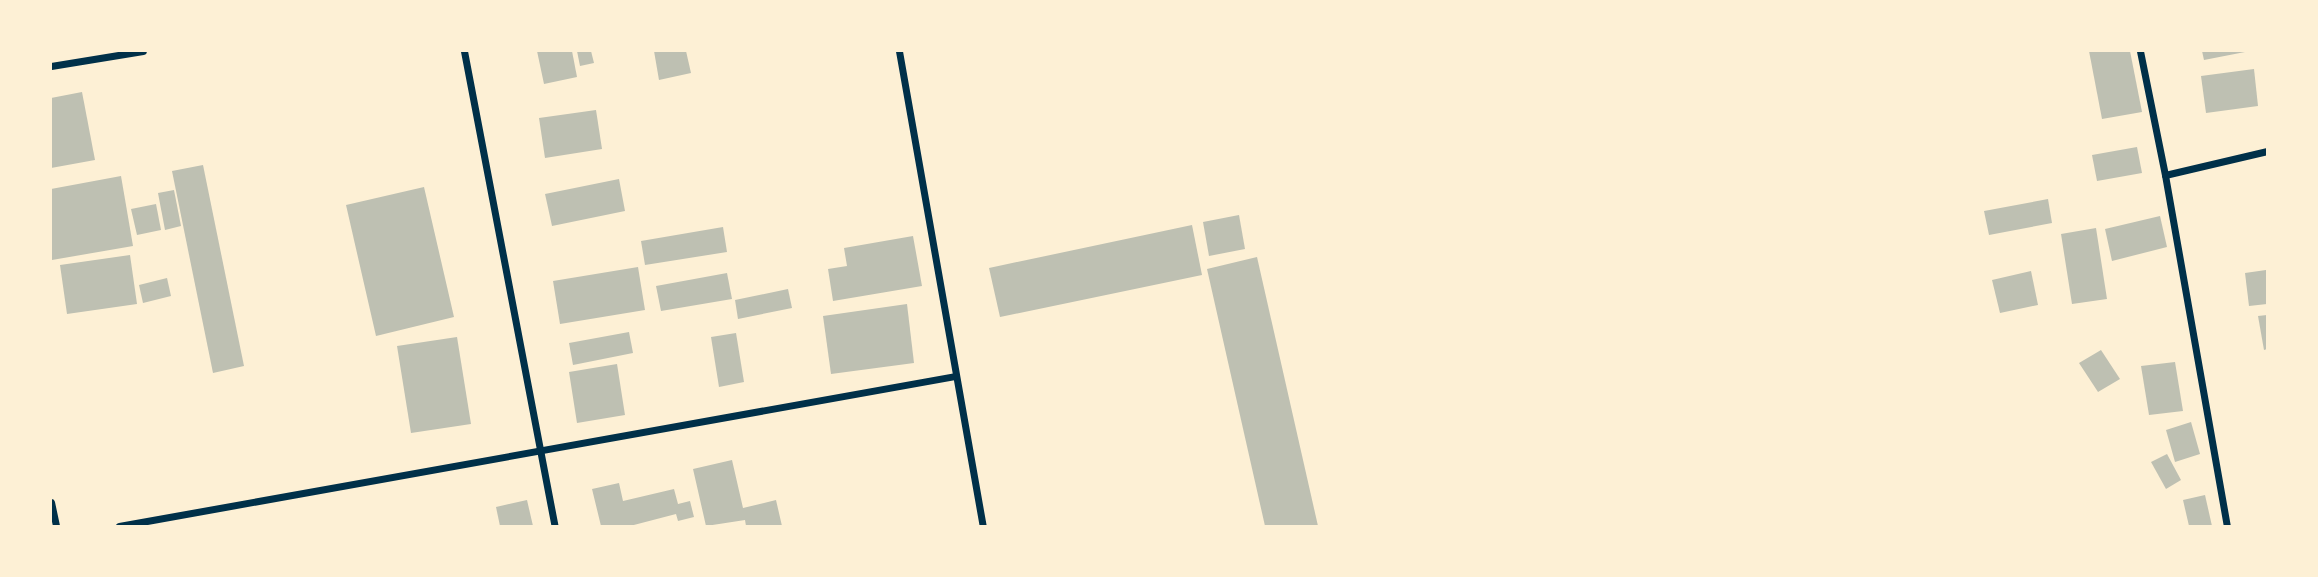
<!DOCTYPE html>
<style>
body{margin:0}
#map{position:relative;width:2318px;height:577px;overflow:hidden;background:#fdf0d5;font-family:"Roboto Serif",serif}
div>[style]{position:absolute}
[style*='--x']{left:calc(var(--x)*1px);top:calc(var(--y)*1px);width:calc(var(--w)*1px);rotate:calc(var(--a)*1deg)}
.building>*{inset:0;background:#bec0b2}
.minor>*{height:7px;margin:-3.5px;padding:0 3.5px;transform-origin:3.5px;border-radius:3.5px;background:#003049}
span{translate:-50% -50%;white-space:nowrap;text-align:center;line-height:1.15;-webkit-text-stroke:7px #fdf0d5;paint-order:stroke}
.frame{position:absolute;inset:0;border:52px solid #fdf0d5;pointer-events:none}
</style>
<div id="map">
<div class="building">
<div style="clip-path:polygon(537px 51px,572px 51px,577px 77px,544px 84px)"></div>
<div style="clip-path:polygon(577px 51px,591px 51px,594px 63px,580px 66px)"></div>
<div style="clip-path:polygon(654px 51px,686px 51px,691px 73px,659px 80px)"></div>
<div style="clip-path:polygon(2089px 51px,2130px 51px,2142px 112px,2102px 119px)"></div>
<div style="clip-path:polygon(2202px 51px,2245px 51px,2245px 52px,2204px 60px)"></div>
<div style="clip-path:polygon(2254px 69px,2258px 106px,2206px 113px,2201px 76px)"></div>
<div style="clip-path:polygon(82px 92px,95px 160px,51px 168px,51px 98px)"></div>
<div style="clip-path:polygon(596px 110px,602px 149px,545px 158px,539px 118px)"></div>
<div style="clip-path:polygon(2137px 147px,2142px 173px,2097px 181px,2092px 155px)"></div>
<div style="clip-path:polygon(203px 165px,244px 366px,213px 373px,172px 171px)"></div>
<div style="clip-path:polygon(121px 176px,133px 246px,52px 260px,51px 189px)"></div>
<div style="clip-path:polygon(619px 179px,625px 211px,552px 226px,545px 194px)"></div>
<div style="clip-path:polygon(424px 187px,454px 317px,376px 336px,346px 205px)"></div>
<div style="clip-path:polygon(174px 190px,181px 226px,165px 230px,158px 193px)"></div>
<div style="clip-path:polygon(2048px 199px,2052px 223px,1989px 235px,1984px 211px)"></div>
<div style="clip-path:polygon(156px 204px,161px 230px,137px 235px,131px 209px)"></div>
<div style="clip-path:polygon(1239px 215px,1245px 249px,1209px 256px,1203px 222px)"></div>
<div style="clip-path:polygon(2160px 216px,2167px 247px,2112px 261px,2105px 229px)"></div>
<div style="clip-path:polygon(1192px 225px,1202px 275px,1000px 317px,989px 268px)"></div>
<div style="clip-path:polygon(723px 227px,727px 252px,645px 265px,641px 241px)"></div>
<div style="clip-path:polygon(2096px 228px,2107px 299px,2072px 304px,2061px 234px)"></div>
<div style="clip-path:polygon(913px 236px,922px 286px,833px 301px,828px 269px,847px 266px,844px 248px)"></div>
<div style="clip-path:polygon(130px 255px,137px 304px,67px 314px,60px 265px)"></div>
<div style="clip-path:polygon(1257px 257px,1318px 526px,1265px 526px,1207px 269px)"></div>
<div style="clip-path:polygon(638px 267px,645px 310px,560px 324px,553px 281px)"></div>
<div style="clip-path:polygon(2266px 270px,2267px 304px,2249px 306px,2245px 273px)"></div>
<div style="clip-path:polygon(2031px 271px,2038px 305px,2000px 313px,1992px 280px)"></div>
<div style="clip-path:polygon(727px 273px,732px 299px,661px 311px,656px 286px)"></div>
<div style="clip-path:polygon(167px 278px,171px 296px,143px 303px,139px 285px)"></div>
<div style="clip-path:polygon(788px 289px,792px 308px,738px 319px,735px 300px)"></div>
<div style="clip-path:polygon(907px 304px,914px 363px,831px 374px,823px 316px)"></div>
<div style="clip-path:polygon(2267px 315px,2267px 349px,2264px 350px,2258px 316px)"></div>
<div style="clip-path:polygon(629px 332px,633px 353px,573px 365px,569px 343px)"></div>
<div style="clip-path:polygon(736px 333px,744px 382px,719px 387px,711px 337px)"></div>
<div style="clip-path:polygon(457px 337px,471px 424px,411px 433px,397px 346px)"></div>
<div style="clip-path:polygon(2101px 350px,2120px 379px,2098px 392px,2079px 363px)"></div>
<div style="clip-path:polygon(2175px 362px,2183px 411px,2149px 415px,2141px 366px)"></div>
<div style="clip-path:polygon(617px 364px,625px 415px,577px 423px,569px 372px)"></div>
<div style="clip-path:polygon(2191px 422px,2200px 454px,2175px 462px,2166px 430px)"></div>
<div style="clip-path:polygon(2167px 454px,2181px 480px,2166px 489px,2151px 462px)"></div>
<div style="clip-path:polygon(732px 460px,743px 508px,776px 500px,782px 526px,746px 526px,745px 520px,706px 526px,693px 469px)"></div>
<div style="clip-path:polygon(619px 483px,623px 501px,674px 489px,678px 504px,690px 501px,694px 517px,678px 521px,676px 514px,630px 526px,601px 526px,592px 489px)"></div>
<div style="clip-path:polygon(2205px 495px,2212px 526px,2189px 526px,2183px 500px)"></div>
<div style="clip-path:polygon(527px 500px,533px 526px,500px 526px,496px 507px)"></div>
</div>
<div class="minor">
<div style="--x:464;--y:51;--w:484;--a:79.2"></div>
<div style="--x:899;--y:51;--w:482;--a:80"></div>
<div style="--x:2140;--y:51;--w:126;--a:78.6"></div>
<div style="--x:2165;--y:175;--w:356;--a:80"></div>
<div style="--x:51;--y:66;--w:93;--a:-9.3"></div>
<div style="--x:2165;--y:175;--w:105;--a:-13.2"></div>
<div style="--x:51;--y:502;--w:25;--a:78"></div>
<div style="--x:119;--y:526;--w:849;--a:-10.17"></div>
</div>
<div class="frame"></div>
</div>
